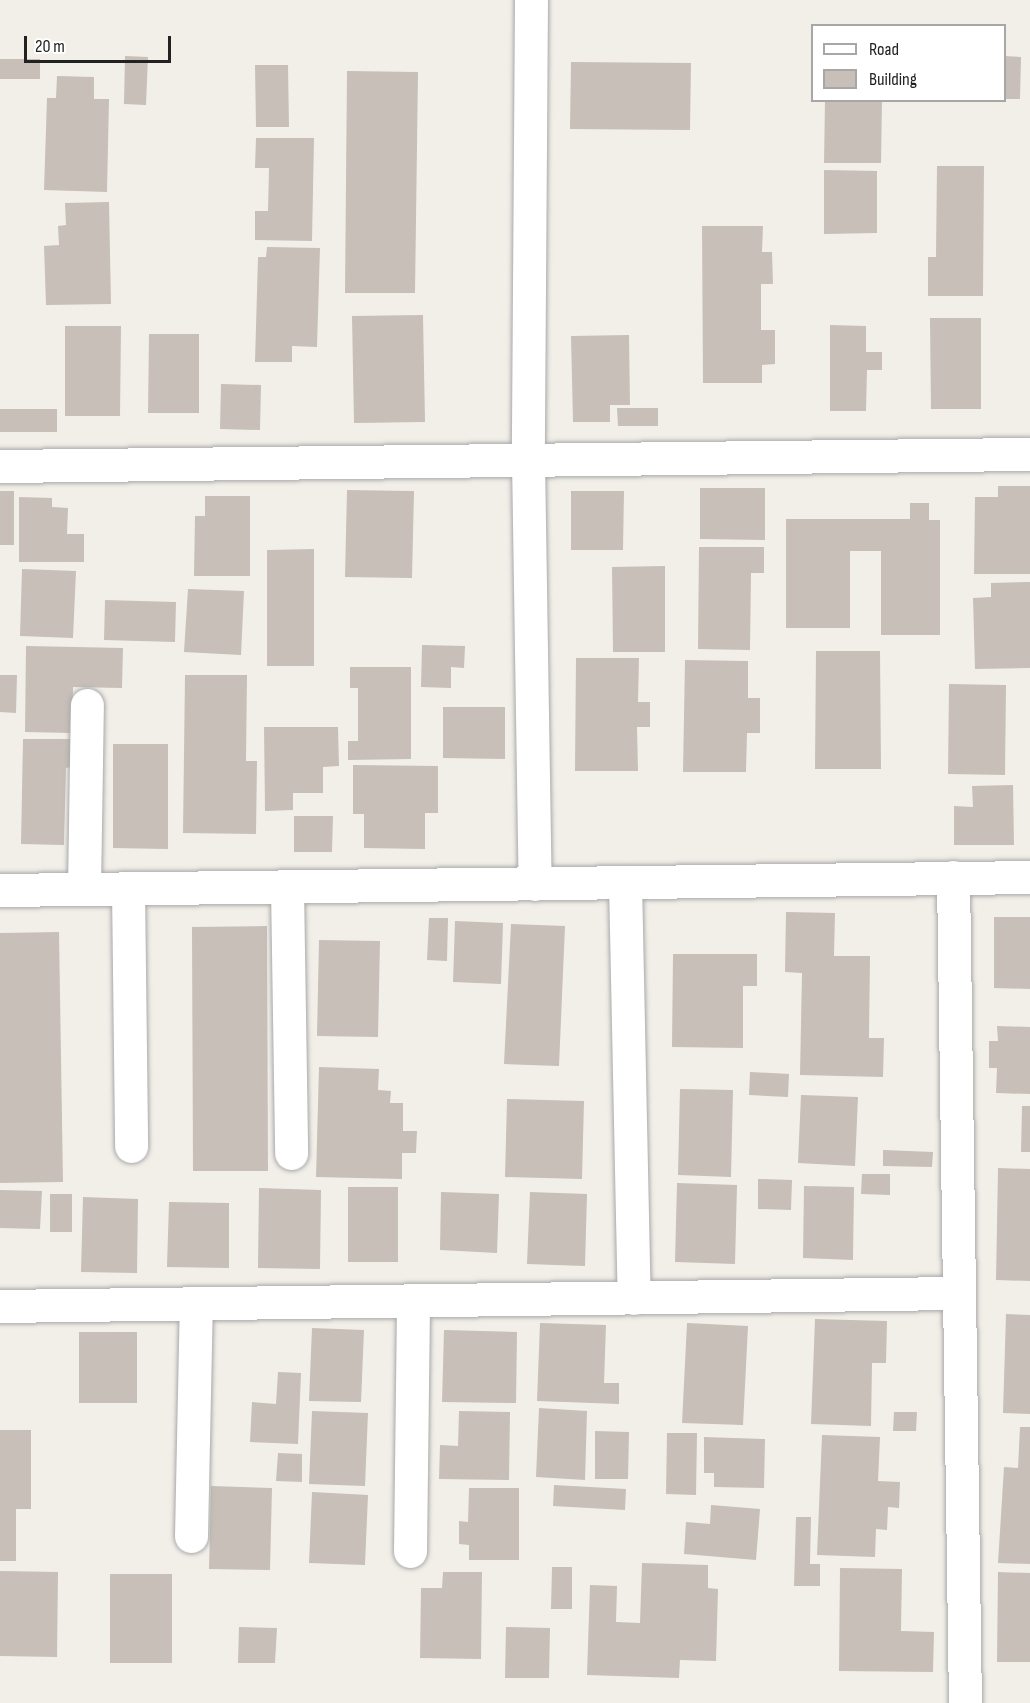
<!DOCTYPE html>
<style>
body{margin:0}
#map{position:relative;width:1030px;height:1703px;overflow:hidden;background:#f2efe9;font-family:"Sofia Sans Condensed",sans-serif}
div>[style]{position:absolute}
[style*='--x']{left:calc(var(--x)*1px);top:calc(var(--y)*1px);width:calc(var(--w)*1px);rotate:calc(var(--a)*1deg)}
.building>*{inset:0;background:#c7bfb8}
.roads{filter:drop-shadow(0 0 2px #a9a9a9) drop-shadow(0 0 2px #a9a9a9)}
.minor>*{height:33px;margin:-16.5px;padding:0 16.5px;transform-origin:16.5px;border-radius:16.5px;background:#fff}
span{translate:-50% -50%;white-space:nowrap;text-align:center;line-height:1.15;-webkit-text-stroke:4.5px #fff;paint-order:stroke}
.legend{position:absolute;left:811px;top:24px;width:195px;height:78px;box-sizing:border-box;background:#fff;border:2px solid #a7a7a7;margin:0;padding:8px 10px;list-style:none;font-size:18px;color:#222}
.legend li{display:flex;align-items:center;gap:12px;height:30px}
.legend b{width:30px;border:2px solid #a7a7a7}
.scale{position:absolute;left:24px;top:36px;width:147px;height:27px;box-sizing:border-box;border:3px solid #222;border-top:0;padding-left:8px;font-size:18px;line-height:21px;white-space:nowrap;color:#222;-webkit-text-stroke:4px #fff;paint-order:stroke}
</style>
<div id="map">
<div class="building">
<div style="clip-path:polygon(125px 56px,148px 57px,146px 105px,124px 104px)"></div>
<div style="clip-path:polygon(1004px 56px,1021px 57px,1020px 99px,1004px 99px)"></div>
<div style="clip-path:polygon(0 59px,40px 59px,40px 79px,0 79px)"></div>
<div style="clip-path:polygon(571px 62px,691px 63px,690px 130px,570px 129px)"></div>
<div style="clip-path:polygon(255px 65px,288px 65px,289px 127px,256px 127px)"></div>
<div style="clip-path:polygon(347px 71px,418px 72px,415px 293px,345px 293px)"></div>
<div style="clip-path:polygon(57px 76px,94px 77px,94px 99px,109px 99px,107px 192px,44px 190px,47px 98px,56px 98px)"></div>
<div style="clip-path:polygon(825px 100px,882px 100px,881px 163px,824px 163px)"></div>
<div style="clip-path:polygon(256px 138px,314px 138px,312px 241px,255px 240px,255px 211px,268px 211px,269px 168px,255px 168px)"></div>
<div style="clip-path:polygon(937px 166px,984px 166px,983px 296px,928px 296px,928px 257px,936px 257px)"></div>
<div style="clip-path:polygon(824px 170px,877px 171px,877px 233px,824px 234px)"></div>
<div style="clip-path:polygon(109px 202px,111px 304px,46px 305px,44px 246px,59px 245px,58px 226px,66px 225px,65px 203px)"></div>
<div style="clip-path:polygon(702px 226px,763px 226px,762px 252px,772px 252px,773px 284px,761px 284px,761px 330px,775px 330px,775px 364px,762px 365px,762px 383px,703px 383px)"></div>
<div style="clip-path:polygon(267px 247px,320px 248px,317px 347px,292px 346px,292px 362px,255px 362px,258px 257px,266px 257px)"></div>
<div style="clip-path:polygon(423px 315px,425px 422px,354px 423px,352px 316px)"></div>
<div style="clip-path:polygon(930px 318px,981px 318px,981px 409px,931px 409px)"></div>
<div style="clip-path:polygon(830px 325px,866px 326px,866px 352px,882px 352px,882px 370px,867px 370px,866px 411px,830px 411px)"></div>
<div style="clip-path:polygon(65px 326px,121px 326px,120px 416px,65px 416px)"></div>
<div style="clip-path:polygon(149px 334px,199px 334px,199px 413px,148px 413px)"></div>
<div style="clip-path:polygon(629px 335px,630px 405px,610px 405px,610px 422px,573px 422px,571px 336px)"></div>
<div style="clip-path:polygon(221px 384px,261px 385px,260px 430px,220px 429px)"></div>
<div style="clip-path:polygon(617px 408px,658px 408px,658px 426px,618px 426px)"></div>
<div style="clip-path:polygon(0 409px,57px 409px,57px 432px,0 432px)"></div>
<div style="clip-path:polygon(998px 486px,1030px 486px,1030px 574px,974px 574px,975px 497px,998px 497px)"></div>
<div style="clip-path:polygon(700px 488px,765px 488px,765px 540px,700px 539px)"></div>
<div style="clip-path:polygon(347px 490px,414px 491px,412px 578px,345px 577px)"></div>
<div style="clip-path:polygon(0 491px,14px 491px,14px 545px,0 545px)"></div>
<div style="clip-path:polygon(571px 491px,624px 491px,623px 550px,571px 550px)"></div>
<div style="clip-path:polygon(205px 496px,250px 496px,250px 576px,194px 576px,195px 516px,205px 516px)"></div>
<div style="clip-path:polygon(19px 497px,52px 498px,52px 507px,68px 508px,67px 534px,84px 534px,84px 562px,19px 562px)"></div>
<div style="clip-path:polygon(910px 503px,929px 503px,929px 520px,940px 520px,940px 635px,881px 635px,881px 551px,850px 551px,850px 628px,786px 628px,786px 519px,910px 519px)"></div>
<div style="clip-path:polygon(699px 547px,764px 547px,764px 573px,751px 573px,750px 650px,698px 649px)"></div>
<div style="clip-path:polygon(314px 549px,314px 666px,267px 666px,267px 550px)"></div>
<div style="clip-path:polygon(665px 566px,665px 652px,613px 652px,612px 567px)"></div>
<div style="clip-path:polygon(22px 569px,76px 571px,73px 638px,20px 636px)"></div>
<div style="clip-path:polygon(1030px 582px,1030px 668px,975px 669px,973px 598px,991px 597px,991px 583px)"></div>
<div style="clip-path:polygon(188px 589px,244px 591px,241px 655px,184px 652px)"></div>
<div style="clip-path:polygon(105px 600px,176px 602px,175px 642px,104px 640px)"></div>
<div style="clip-path:polygon(422px 645px,465px 646px,464px 668px,451px 667px,451px 688px,421px 687px)"></div>
<div style="clip-path:polygon(26px 646px,123px 648px,122px 688px,73px 687px,72px 733px,25px 732px)"></div>
<div style="clip-path:polygon(816px 651px,880px 651px,881px 769px,815px 769px)"></div>
<div style="clip-path:polygon(576px 658px,639px 658px,638px 702px,650px 702px,650px 727px,637px 727px,638px 771px,575px 771px)"></div>
<div style="clip-path:polygon(685px 660px,748px 661px,748px 698px,760px 698px,760px 733px,747px 733px,746px 772px,683px 772px)"></div>
<div style="clip-path:polygon(350px 667px,411px 667px,411px 759px,348px 760px,348px 741px,358px 741px,358px 688px,350px 688px)"></div>
<div style="clip-path:polygon(0 675px,17px 675px,16px 713px,0 712px)"></div>
<div style="clip-path:polygon(185px 675px,247px 675px,246px 761px,257px 761px,256px 834px,183px 833px)"></div>
<div style="clip-path:polygon(949px 684px,1006px 685px,1005px 775px,948px 774px)"></div>
<div style="clip-path:polygon(443px 707px,505px 707px,505px 759px,443px 758px)"></div>
<div style="clip-path:polygon(264px 727px,338px 727px,339px 766px,323px 767px,323px 793px,293px 793px,293px 810px,265px 811px)"></div>
<div style="clip-path:polygon(23px 739px,72px 739px,71px 767px,66px 768px,64px 845px,21px 844px)"></div>
<div style="clip-path:polygon(113px 744px,168px 744px,168px 849px,113px 848px)"></div>
<div style="clip-path:polygon(353px 765px,438px 766px,438px 813px,425px 813px,425px 849px,364px 848px,364px 814px,353px 814px)"></div>
<div style="clip-path:polygon(1013px 785px,1014px 845px,954px 845px,954px 806px,973px 807px,972px 786px)"></div>
<div style="clip-path:polygon(294px 816px,333px 816px,332px 852px,294px 852px)"></div>
<div style="clip-path:polygon(786px 912px,835px 913px,834px 956px,870px 956px,869px 1038px,884px 1038px,883px 1077px,800px 1075px,802px 973px,785px 972px)"></div>
<div style="clip-path:polygon(994px 917px,1030px 917px,1030px 989px,994px 988px)"></div>
<div style="clip-path:polygon(429px 918px,448px 918px,447px 961px,427px 960px)"></div>
<div style="clip-path:polygon(455px 921px,503px 923px,501px 984px,453px 982px)"></div>
<div style="clip-path:polygon(511px 924px,565px 926px,559px 1066px,504px 1064px)"></div>
<div style="clip-path:polygon(267px 926px,268px 1171px,193px 1171px,192px 927px)"></div>
<div style="clip-path:polygon(59px 932px,63px 1182px,0 1183px,0 933px)"></div>
<div style="clip-path:polygon(319px 940px,380px 941px,378px 1037px,317px 1036px)"></div>
<div style="clip-path:polygon(673px 954px,757px 954px,757px 986px,743px 986px,743px 1048px,672px 1047px)"></div>
<div style="clip-path:polygon(997px 1026px,1030px 1027px,1030px 1094px,996px 1093px,997px 1068px,989px 1068px,989px 1041px,998px 1041px)"></div>
<div style="clip-path:polygon(319px 1067px,379px 1069px,378px 1090px,391px 1091px,390px 1103px,403px 1103px,403px 1131px,417px 1131px,416px 1153px,402px 1153px,402px 1179px,316px 1177px)"></div>
<div style="clip-path:polygon(750px 1072px,789px 1074px,788px 1097px,749px 1095px)"></div>
<div style="clip-path:polygon(680px 1089px,733px 1090px,731px 1177px,678px 1175px)"></div>
<div style="clip-path:polygon(801px 1095px,858px 1097px,855px 1166px,798px 1163px)"></div>
<div style="clip-path:polygon(507px 1099px,584px 1101px,582px 1179px,505px 1177px)"></div>
<div style="clip-path:polygon(1022px 1106px,1030px 1106px,1030px 1152px,1021px 1152px)"></div>
<div style="clip-path:polygon(883px 1150px,933px 1152px,932px 1167px,883px 1166px)"></div>
<div style="clip-path:polygon(998px 1168px,1030px 1169px,1030px 1281px,996px 1280px)"></div>
<div style="clip-path:polygon(862px 1174px,890px 1174px,890px 1195px,861px 1194px)"></div>
<div style="clip-path:polygon(758px 1179px,792px 1180px,791px 1210px,758px 1209px)"></div>
<div style="clip-path:polygon(677px 1183px,737px 1185px,735px 1264px,675px 1262px)"></div>
<div style="clip-path:polygon(804px 1186px,854px 1187px,853px 1260px,803px 1258px)"></div>
<div style="clip-path:polygon(348px 1187px,398px 1187px,398px 1262px,348px 1262px)"></div>
<div style="clip-path:polygon(259px 1188px,321px 1190px,320px 1269px,258px 1268px)"></div>
<div style="clip-path:polygon(0 1190px,42px 1191px,40px 1229px,0 1228px)"></div>
<div style="clip-path:polygon(441px 1192px,499px 1194px,497px 1253px,440px 1250px)"></div>
<div style="clip-path:polygon(530px 1192px,587px 1194px,585px 1266px,527px 1264px)"></div>
<div style="clip-path:polygon(50px 1194px,72px 1194px,72px 1232px,50px 1232px)"></div>
<div style="clip-path:polygon(83px 1197px,138px 1199px,137px 1273px,81px 1272px)"></div>
<div style="clip-path:polygon(169px 1202px,229px 1203px,229px 1268px,167px 1267px)"></div>
<div style="clip-path:polygon(1006px 1314px,1030px 1315px,1030px 1414px,1003px 1413px)"></div>
<div style="clip-path:polygon(815px 1319px,887px 1321px,886px 1363px,872px 1363px,871px 1426px,811px 1424px)"></div>
<div style="clip-path:polygon(540px 1323px,606px 1325px,604px 1383px,619px 1383px,619px 1404px,537px 1401px)"></div>
<div style="clip-path:polygon(687px 1323px,748px 1326px,743px 1425px,682px 1423px)"></div>
<div style="clip-path:polygon(312px 1328px,364px 1330px,361px 1402px,309px 1401px)"></div>
<div style="clip-path:polygon(444px 1330px,517px 1332px,516px 1403px,442px 1402px)"></div>
<div style="clip-path:polygon(79px 1332px,137px 1332px,137px 1403px,79px 1403px)"></div>
<div style="clip-path:polygon(278px 1372px,301px 1373px,298px 1444px,250px 1442px,252px 1402px,276px 1404px)"></div>
<div style="clip-path:polygon(539px 1408px,587px 1411px,585px 1480px,536px 1477px)"></div>
<div style="clip-path:polygon(312px 1411px,368px 1413px,365px 1486px,309px 1484px)"></div>
<div style="clip-path:polygon(459px 1411px,510px 1412px,509px 1480px,439px 1479px,440px 1445px,458px 1446px)"></div>
<div style="clip-path:polygon(894px 1412px,917px 1412px,916px 1431px,893px 1431px)"></div>
<div style="clip-path:polygon(1020px 1427px,1030px 1427px,1030px 1564px,998px 1563px,1004px 1467px,1018px 1468px)"></div>
<div style="clip-path:polygon(0 1430px,31px 1430px,31px 1509px,16px 1509px,16px 1561px,0 1561px)"></div>
<div style="clip-path:polygon(595px 1431px,629px 1432px,628px 1479px,595px 1479px)"></div>
<div style="clip-path:polygon(667px 1433px,697px 1433px,696px 1495px,666px 1494px)"></div>
<div style="clip-path:polygon(822px 1435px,880px 1437px,878px 1481px,900px 1482px,899px 1508px,888px 1507px,887px 1530px,876px 1529px,875px 1557px,817px 1555px)"></div>
<div style="clip-path:polygon(704px 1437px,765px 1439px,764px 1488px,714px 1487px,714px 1473px,704px 1473px)"></div>
<div style="clip-path:polygon(278px 1453px,302px 1454px,302px 1482px,276px 1481px)"></div>
<div style="clip-path:polygon(554px 1485px,626px 1489px,625px 1510px,553px 1506px)"></div>
<div style="clip-path:polygon(211px 1486px,272px 1488px,270px 1570px,209px 1569px)"></div>
<div style="clip-path:polygon(469px 1488px,519px 1488px,519px 1560px,469px 1560px,469px 1545px,459px 1544px,459px 1521px,468px 1522px)"></div>
<div style="clip-path:polygon(312px 1492px,368px 1495px,365px 1565px,309px 1563px)"></div>
<div style="clip-path:polygon(711px 1505px,760px 1509px,756px 1560px,684px 1554px,686px 1522px,710px 1524px)"></div>
<div style="clip-path:polygon(796px 1517px,811px 1517px,810px 1564px,820px 1564px,820px 1586px,794px 1586px)"></div>
<div style="clip-path:polygon(642px 1563px,708px 1565px,708px 1588px,718px 1589px,716px 1661px,680px 1660px,679px 1678px,587px 1675px,590px 1585px,617px 1586px,616px 1622px,640px 1623px)"></div>
<div style="clip-path:polygon(552px 1567px,572px 1567px,572px 1609px,551px 1609px)"></div>
<div style="clip-path:polygon(840px 1568px,902px 1569px,901px 1631px,934px 1632px,933px 1672px,839px 1671px)"></div>
<div style="clip-path:polygon(0 1571px,58px 1572px,57px 1657px,0 1656px)"></div>
<div style="clip-path:polygon(443px 1572px,482px 1572px,481px 1659px,420px 1658px,421px 1588px,442px 1588px)"></div>
<div style="clip-path:polygon(998px 1572px,1030px 1573px,1030px 1662px,997px 1662px)"></div>
<div style="clip-path:polygon(110px 1574px,172px 1574px,172px 1663px,110px 1663px)"></div>
<div style="clip-path:polygon(239px 1627px,277px 1628px,275px 1663px,238px 1663px)"></div>
<div style="clip-path:polygon(506px 1627px,550px 1628px,549px 1678px,505px 1678px)"></div>
</div>
<div class="roads">
<div class="minor">
<div style="--x:531;--y:0;--w:459;--a:90.4"></div>
<div style="--x:528;--y:459;--w:425;--a:89.1"></div>
<div style="--x:0;--y:466;--w:1030;--a:-0.67"></div>
<div style="--x:953;--y:877;--w:826;--a:89.17"></div>
<div style="--x:625;--y:882;--w:416;--a:88.8"></div>
<div style="--x:287;--y:887;--w:266;--a:89.1"></div>
<div style="--x:128;--y:888;--w:258;--a:89.3"></div>
<div style="--x:84;--y:889;--w:184;--a:-89.1"></div>
<div style="--x:0;--y:890;--w:1030;--a:-0.72"></div>
<div style="--x:0;--y:1306;--w:957;--a:-0.78"></div>
<div style="--x:191;--y:1536;--w:232;--a:-88.8"></div>
<div style="--x:410;--y:1551;--w:251;--a:-89.3"></div>
</div>
</div>
<ul class="legend">
<li><b style="height:8px;background:#fff"></b>Road</li>
<li><b style="height:16px;background:#c7bfb8"></b>Building</li>
</ul>
<div class="scale">20 m</div>
</div>
